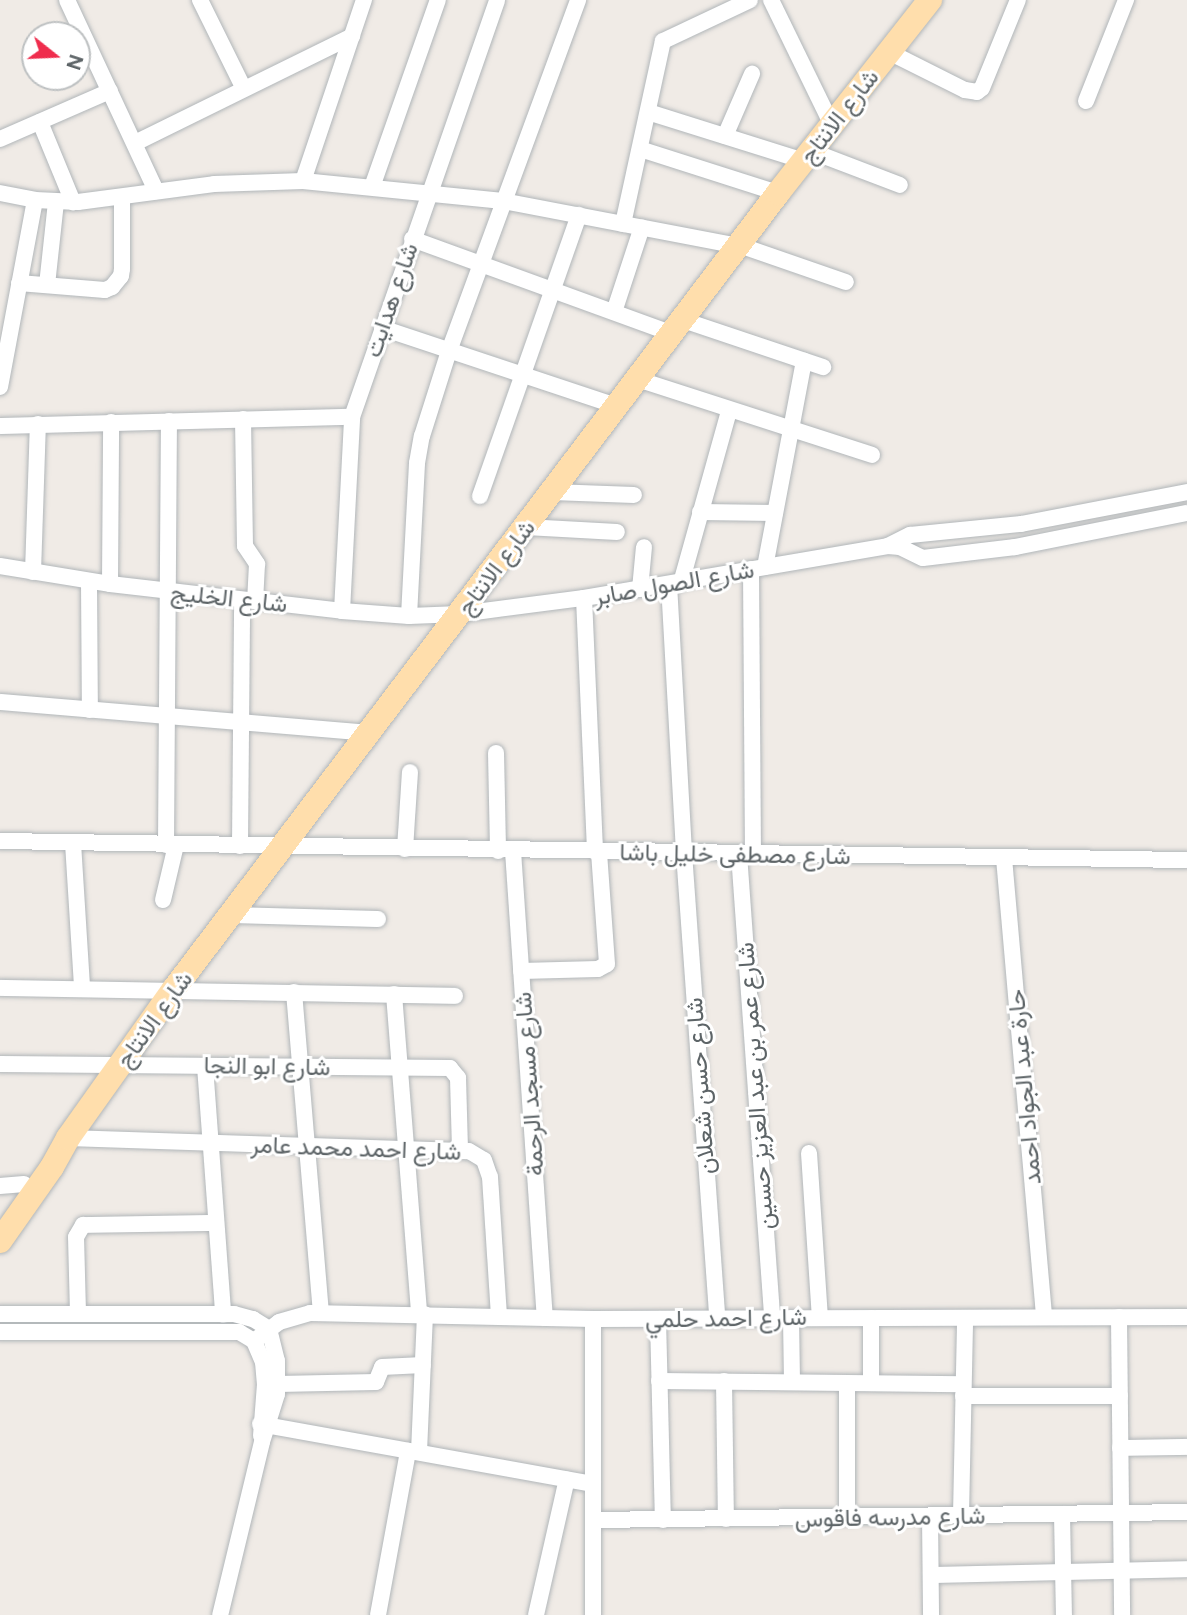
<!DOCTYPE html>
<meta charset="utf-8">
<style>
body{margin:0}
#map{position:relative;width:1187px;height:1615px;overflow:hidden;background:#f0ebe6;font-family:Figtree,Vazirmatn,sans-serif}
div>[style]{position:absolute}
[style*='--x']{left:calc(var(--x)*1px);top:calc(var(--y)*1px);width:calc(var(--w)*1px);rotate:calc(var(--a)*1deg)}
.roads{filter:drop-shadow(0 0 2px #b1b6b9) drop-shadow(0 0 2px #b1b6b9)}
.street>*{height:16px;margin:-8px;padding:0 8px;transform-origin:8px;border-radius:8px;background:#fff}
.primary>*{height:24px;margin:-12px;padding:0 12px;transform-origin:12px;border-radius:12px;background:#ffdeac}
span{translate:-50% -50%;white-space:nowrap;text-align:center;line-height:1.15;-webkit-text-stroke:6px #fff;paint-order:stroke}
.street-label{font-size:24px;color:#5d6467}
.north{position:absolute;left:21px;top:21px;width:70px;height:70px;box-sizing:border-box;background:#fff;border:2px solid #bec1c2;border-radius:50%;rotate:108deg;font-size:19px;font-weight:700;line-height:28px;text-align:center;color:#5d6467}
.north::after{content:'';display:block;margin:auto;width:24px;height:32px;background:#ef2d4d;clip-path:polygon(50% 0,100% 100%,50% 72%,0 100%)}
</style>
<div id="map">
<div class="roads">
<div class="street">
<div style="--x:67;--y:0;--w:211;--a:65"></div>
<div style="--x:200;--y:0;--w:99;--a:63.7"></div>
<div style="--x:771;--y:0;--w:139;--a:64"></div>
<div style="--x:889;--y:52;--w:85;--a:26.6"></div>
<div style="--x:965;--y:90;--w:12;--a:9"></div>
<div style="--x:977;--y:92;--w:6;--a:-39"></div>
<div style="--x:982;--y:88;--w:95;--a:-67.8"></div>
<div style="--x:1086;--y:101;--w:109;--a:-68.4"></div>
<div style="--x:648;--y:112;--w:164;--a:17.4"></div>
<div style="--x:40;--y:122;--w:87;--a:67.6"></div>
<div style="--x:725;--y:136;--w:68;--a:-66.5"></div>
<div style="--x:0;--y:139;--w:120;--a:-23.6"></div>
<div style="--x:135;--y:143;--w:242;--a:-26.2"></div>
<div style="--x:640;--y:149;--w:145;--a:17.7"></div>
<div style="--x:811;--y:151;--w:95;--a:20.9"></div>
<div style="--x:303;--y:181;--w:191;--a:-71.4"></div>
<div style="--x:372;--y:187;--w:198;--a:-70.6"></div>
<div style="--x:0;--y:193;--w:36;--a:11"></div>
<div style="--x:35;--y:200;--w:43;--a:2.7"></div>
<div style="--x:78;--y:202;--w:137;--a:-7.5"></div>
<div style="--x:214;--y:184;--w:89;--a:-1.9"></div>
<div style="--x:303;--y:181;--w:201;--a:5.7"></div>
<div style="--x:503;--y:201;--w:239;--a:10.8"></div>
<div style="--x:623;--y:224;--w:187;--a:-77.7"></div>
<div style="--x:663;--y:41;--w:96;--a:-25.2"></div>
<div style="--x:412;--y:239;--w:278;--a:20"></div>
<div style="--x:739;--y:245;--w:113;--a:19.1"></div>
<div style="--x:19;--y:283;--w:86;--a:4.7"></div>
<div style="--x:105;--y:290;--w:8;--a:-23"></div>
<div style="--x:112;--y:287;--w:14;--a:-51"></div>
<div style="--x:121;--y:276;--w:7;--a:-82"></div>
<div style="--x:122;--y:269;--w:71;--a:-90"></div>
<div style="--x:47;--y:285;--w:83;--a:-83.8"></div>
<div style="--x:614;--y:312;--w:89;--a:-71.8"></div>
<div style="--x:683;--y:320;--w:148;--a:18.6"></div>
<div style="--x:382;--y:328;--w:248;--a:18.4"></div>
<div style="--x:637;--y:379;--w:247;--a:17.9"></div>
<div style="--x:0;--y:387;--w:190;--a:-79.4"></div>
<div style="--x:243;--y:419;--w:127;--a:89.1"></div>
<div style="--x:245;--y:546;--w:22;--a:56"></div>
<div style="--x:257;--y:564;--w:37;--a:93"></div>
<div style="--x:0;--y:426;--w:352;--a:-1.5"></div>
<div style="--x:552;--y:492;--w:82;--a:2.1"></div>
<div style="--x:480;--y:496;--w:298;--a:-70.6"></div>
<div style="--x:700;--y:512;--w:75;--a:0.8"></div>
<div style="--x:526;--y:527;--w:91;--a:3.1"></div>
<div style="--x:888;--y:546;--w:25;--a:-27"></div>
<div style="--x:910;--y:535;--w:112;--a:-5.7"></div>
<div style="--x:1021;--y:524;--w:169;--a:-10.9"></div>
<div style="--x:0;--y:566;--w:111;--a:9.3"></div>
<div style="--x:110;--y:584;--w:234;--a:6.6"></div>
<div style="--x:342;--y:611;--w:67;--a:4.3"></div>
<div style="--x:409;--y:616;--w:51;--a:-2.2"></div>
<div style="--x:460;--y:614;--w:125;--a:-7.4"></div>
<div style="--x:584;--y:598;--w:308;--a:-9.7"></div>
<div style="--x:888;--y:546;--w:12;--a:5"></div>
<div style="--x:900;--y:547;--w:25;--a:26"></div>
<div style="--x:923;--y:558;--w:93;--a:-6.8"></div>
<div style="--x:1015;--y:547;--w:175;--a:-11.2"></div>
<div style="--x:765;--y:567;--w:210;--a:-79.3"></div>
<div style="--x:751;--y:569;--w:285;--a:89.6"></div>
<div style="--x:33;--y:572;--w:148;--a:-88.1"></div>
<div style="--x:89;--y:582;--w:128;--a:89.6"></div>
<div style="--x:681;--y:583;--w:179;--a:-74.4"></div>
<div style="--x:110;--y:584;--w:162;--a:-89.6"></div>
<div style="--x:669;--y:584;--w:269;--a:86.8"></div>
<div style="--x:684;--y:853;--w:467;--a:85.9"></div>
<div style="--x:640;--y:589;--w:42;--a:-84.6"></div>
<div style="--x:584;--y:598;--w:254;--a:87.5"></div>
<div style="--x:342;--y:611;--w:194;--a:-87"></div>
<div style="--x:352;--y:417;--w:441;--a:-70.8"></div>
<div style="--x:409;--y:616;--w:153;--a:-87"></div>
<div style="--x:417;--y:463;--w:27;--a:-80"></div>
<div style="--x:422;--y:436;--w:89;--a:-72.4"></div>
<div style="--x:449;--y:351;--w:374;--a:-69.8"></div>
<div style="--x:0;--y:702;--w:369;--a:4.8"></div>
<div style="--x:496;--y:753;--w:98;--a:88.8"></div>
<div style="--x:0;--y:841;--w:1187;--a:0.92"></div>
<div style="--x:73;--y:843;--w:145;--a:86.4"></div>
<div style="--x:166;--y:845;--w:424;--a:-89.6"></div>
<div style="--x:240;--y:846;--w:246;--a:-89.5"></div>
<div style="--x:405;--y:849;--w:77;--a:-86.3"></div>
<div style="--x:513;--y:851;--w:468;--a:86.1"></div>
<div style="--x:739;--y:854;--w:466;--a:85.9"></div>
<div style="--x:1004;--y:858;--w:460;--a:85"></div>
<div style="--x:163;--y:900;--w:57;--a:-76.7"></div>
<div style="--x:231;--y:915;--w:147;--a:1.6"></div>
<div style="--x:521;--y:971;--w:77;--a:-1.5"></div>
<div style="--x:598;--y:969;--w:10;--a:-29"></div>
<div style="--x:607;--y:964;--w:112;--a:-94.1"></div>
<div style="--x:0;--y:988;--w:455;--a:1"></div>
<div style="--x:294;--y:992;--w:322;--a:85.2"></div>
<div style="--x:394;--y:994;--w:321;--a:85.5"></div>
<div style="--x:0;--y:1064;--w:450;--a:0.5"></div>
<div style="--x:450;--y:1068;--w:13;--a:51"></div>
<div style="--x:458;--y:1078;--w:72;--a:88.4"></div>
<div style="--x:205;--y:1066;--w:249;--a:85.8"></div>
<div style="--x:68;--y:1138;--w:401;--a:1.9"></div>
<div style="--x:469;--y:1151;--w:17;--a:31"></div>
<div style="--x:484;--y:1160;--w:18;--a:71"></div>
<div style="--x:490;--y:1177;--w:140;--a:86.3"></div>
<div style="--x:809;--y:1153;--w:164;--a:86.2"></div>
<div style="--x:0;--y:1186;--w:24;--a:-5"></div>
<div style="--x:78;--y:1313;--w:76;--a:-91.5"></div>
<div style="--x:76;--y:1237;--w:14;--a:-60"></div>
<div style="--x:83;--y:1225;--w:133;--a:-0.9"></div>
<div style="--x:0;--y:1314;--w:234;--a:0"></div>
<div style="--x:234;--y:1314;--w:20;--a:15"></div>
<div style="--x:253;--y:1319;--w:19;--a:32"></div>
<div style="--x:269;--y:1329;--w:33;--a:76"></div>
<div style="--x:277;--y:1361;--w:33;--a:90"></div>
<div style="--x:277;--y:1394;--w:50;--a:107.4"></div>
<div style="--x:262;--y:1442;--w:178;--a:103.6"></div>
<div style="--x:1119;--y:1317;--w:298;--a:89.4"></div>
<div style="--x:791;--y:1318;--w:64;--a:89.1"></div>
<div style="--x:871;--y:1318;--w:65;--a:90"></div>
<div style="--x:658;--y:1319;--w:201;--a:88.6"></div>
<div style="--x:0;--y:1332;--w:239;--a:0"></div>
<div style="--x:239;--y:1332;--w:17;--a:31"></div>
<div style="--x:254;--y:1341;--w:23;--a:67"></div>
<div style="--x:263;--y:1362;--w:22;--a:85"></div>
<div style="--x:265;--y:1384;--w:52;--a:94.4"></div>
<div style="--x:254;--y:1341;--w:31;--a:-37"></div>
<div style="--x:279;--y:1322;--w:32;--a:-16"></div>
<div style="--x:310;--y:1313;--w:283;--a:1.2"></div>
<div style="--x:593;--y:1319;--w:594;--a:-0.19"></div>
<div style="--x:659;--y:1381;--w:304;--a:0.6"></div>
<div style="--x:724;--y:1381;--w:138;--a:89.2"></div>
<div style="--x:847;--y:1383;--w:134;--a:90"></div>
<div style="--x:278;--y:1384;--w:98;--a:-1.2"></div>
<div style="--x:376;--y:1382;--w:16;--a:-68"></div>
<div style="--x:382;--y:1367;--w:41;--a:-2.8"></div>
<div style="--x:963;--y:1396;--w:157;--a:0"></div>
<div style="--x:260;--y:1424;--w:338;--a:10.2"></div>
<div style="--x:1120;--y:1448;--w:67;--a:-0.9"></div>
<div style="--x:419;--y:1452;--w:138;--a:-87.5"></div>
<div style="--x:1062;--y:1514;--w:101;--a:88.9"></div>
<div style="--x:961;--y:1515;--w:197;--a:-88.8"></div>
<div style="--x:930;--y:1516;--w:99;--a:89.4"></div>
<div style="--x:594;--y:1520;--w:593;--a:-0.77"></div>
<div style="--x:931;--y:1575;--w:256;--a:-1.3"></div>
<div style="--x:378;--y:1615;--w:167;--a:-79.6"></div>
<div style="--x:536;--y:1615;--w:139;--a:-77.2"></div>
<div style="--x:593;--y:1615;--w:296;--a:-90"></div>
</div>
<div class="primary">
<div style="--x:0;--y:1241;--w:90;--a:-54.9"></div>
<div style="--x:52;--y:1167;--w:33;--a:-61"></div>
<div style="--x:68;--y:1138;--w:183;--a:-54.6"></div>
<div style="--x:174;--y:989;--w:999;--a:-52.81"></div>
<div style="--x:778;--y:193;--w:246;--a:-51.8"></div>
</div>
</div>
<div class="street-label">
<span style="left:839px;top:116px;rotate:-52deg">شارع الانتاج</span>
<span style="left:391px;top:300px;rotate:-71deg">شارع هدايت</span>
<span style="left:496px;top:567px;rotate:-53deg">شارع الانتاج</span>
<span style="left:674px;top:583px;rotate:-10deg">شارع الصول صابر</span>
<span style="left:229px;top:598px;rotate:6deg">شارع الخليج</span>
<span style="left:735px;top:854px;rotate:1deg">شارع مصطفى خليل باشا</span>
<span style="left:154px;top:1019px;rotate:-54deg">شارع الانتاج</span>
<span style="left:267px;top:1066px;rotate:1deg">شارع ابو النجا</span>
<span style="left:529px;top:1084px;rotate:-94deg">شارع مسجد الرحمة</span>
<span style="left:700px;top:1086px;rotate:-94deg">شارع حسن شعلان</span>
<span style="left:755px;top:1086px;rotate:-94deg">شارع عمر بن عبد العزيز حسين</span>
<span style="left:1024px;top:1087px;rotate:-95deg">حارة عبد الجواد احمد</span>
<span style="left:356px;top:1148px;rotate:2deg">شارع احمد محمد عامر</span>
<span style="left:726px;top:1318px;rotate:-1deg">شارع احمد حلمي</span>
<span style="left:890px;top:1517px;rotate:-1deg">شارع مدرسه فاقوس</span>
</div>
<div class="north">N</div>
</div>
